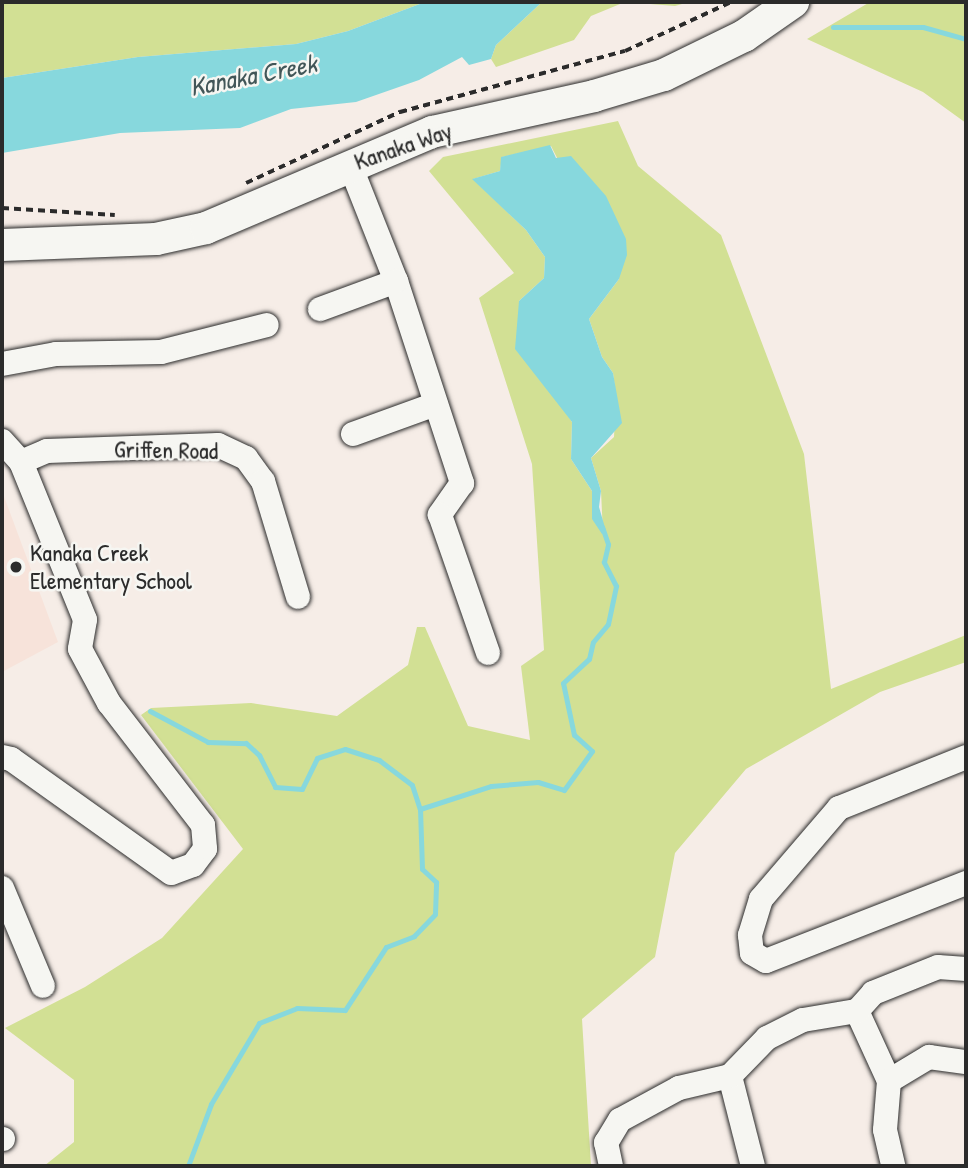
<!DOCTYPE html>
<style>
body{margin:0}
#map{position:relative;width:968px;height:1168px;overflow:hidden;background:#f6ede7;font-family:"Patrick Hand",sans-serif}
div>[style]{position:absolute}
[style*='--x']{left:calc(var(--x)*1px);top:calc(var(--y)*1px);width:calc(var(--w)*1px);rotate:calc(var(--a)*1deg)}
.built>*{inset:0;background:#f7e3da}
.green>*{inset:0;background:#d2e094}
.water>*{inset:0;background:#87d8dd}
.stream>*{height:5px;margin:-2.5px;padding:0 2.5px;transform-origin:2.5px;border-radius:2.5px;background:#87d8dd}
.path>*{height:3.5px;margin-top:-1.75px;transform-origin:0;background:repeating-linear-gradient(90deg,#2b2b2b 0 7px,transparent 0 12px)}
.roads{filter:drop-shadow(0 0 2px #2b2b2b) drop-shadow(0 0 2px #2b2b2b)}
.minor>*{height:24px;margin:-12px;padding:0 12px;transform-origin:12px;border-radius:12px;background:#f6f6f2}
.major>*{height:32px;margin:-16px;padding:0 16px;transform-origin:16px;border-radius:16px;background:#f6f6f2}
.dots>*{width:19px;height:19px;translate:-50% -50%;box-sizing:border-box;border:4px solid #f6f6f2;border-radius:50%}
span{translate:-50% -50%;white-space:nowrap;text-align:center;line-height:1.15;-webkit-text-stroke:5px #f6f6f2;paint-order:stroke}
.street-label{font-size:24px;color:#2b2b2b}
.poi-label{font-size:24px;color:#2b2b2b}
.left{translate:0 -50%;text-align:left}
.water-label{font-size:26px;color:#425658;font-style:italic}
.frame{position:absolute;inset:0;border:4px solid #2b2b2b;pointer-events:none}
</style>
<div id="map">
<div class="built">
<div style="clip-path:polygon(2px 491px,58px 642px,2px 672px)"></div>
</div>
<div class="green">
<div style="clip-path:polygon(2px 2px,425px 2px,348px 31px,296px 44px,138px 57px,2px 78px)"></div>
<div style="clip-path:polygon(542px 2px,689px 2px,675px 6px,625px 2px,591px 16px,574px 40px,496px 67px,491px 59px,496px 45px)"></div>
<div style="clip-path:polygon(870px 2px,966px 2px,966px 123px,923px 92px,807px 39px)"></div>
<div style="clip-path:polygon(evenodd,618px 121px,638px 166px,721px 235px,804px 454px,831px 689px,966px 635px,966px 662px,880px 692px,746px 769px,675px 853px,655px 957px,582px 1019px,591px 1166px,44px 1166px,74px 1142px,74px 1080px,5px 1028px,85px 987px,162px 938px,243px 849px,141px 715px,151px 708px,251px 703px,337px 716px,408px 665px,417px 627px,425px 627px,468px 726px,530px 740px,521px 666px,544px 650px,532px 464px,479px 298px,514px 273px,429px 171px,443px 157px,618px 121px,551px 146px,619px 279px,589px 319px,602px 357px,613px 373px,616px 396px,614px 437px,591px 458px,601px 491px,603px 534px,592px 518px,592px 491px,571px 459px,572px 422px,559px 401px,519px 301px,544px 278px,545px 257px,526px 230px,473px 179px,500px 171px,502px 157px,551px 146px)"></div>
</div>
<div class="water">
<div style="clip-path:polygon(425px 2px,542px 2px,496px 45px,491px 59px,469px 65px,462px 57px,419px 80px,356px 102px,291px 109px,240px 128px,120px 133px,2px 153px,2px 78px,138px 57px,296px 44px,348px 31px)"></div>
<div style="clip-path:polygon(550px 145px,556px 158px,571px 156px,606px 196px,626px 239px,627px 255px,619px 279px,589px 319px,602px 357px,613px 373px,622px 423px,591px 458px,601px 491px,599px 507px,606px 531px,602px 534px,592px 519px,592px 491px,571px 459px,572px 422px,515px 349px,519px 301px,544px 278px,545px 257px,526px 230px,472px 179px,500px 171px,501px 157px)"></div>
</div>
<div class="stream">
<div style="--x:833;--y:27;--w:90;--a:0"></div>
<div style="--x:923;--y:27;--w:45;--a:15.6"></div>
<div style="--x:150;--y:711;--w:66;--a:28.1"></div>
<div style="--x:208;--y:742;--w:38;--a:2"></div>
<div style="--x:246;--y:743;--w:18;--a:43"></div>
<div style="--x:259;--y:755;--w:36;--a:63"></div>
<div style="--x:275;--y:787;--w:27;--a:4"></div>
<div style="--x:302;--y:789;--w:34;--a:-64"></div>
<div style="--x:317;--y:758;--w:29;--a:-18"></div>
<div style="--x:345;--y:749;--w:36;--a:18"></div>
<div style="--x:379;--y:760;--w:41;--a:37.1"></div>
<div style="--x:412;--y:785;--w:25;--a:72"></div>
<div style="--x:188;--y:1166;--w:66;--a:-69.6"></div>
<div style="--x:211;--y:1104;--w:94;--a:-59.3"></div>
<div style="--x:259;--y:1023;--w:41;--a:-21.5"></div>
<div style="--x:297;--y:1008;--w:48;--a:2.4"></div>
<div style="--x:345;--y:1010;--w:75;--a:-56.9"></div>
<div style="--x:386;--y:947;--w:30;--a:-21"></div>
<div style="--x:414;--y:936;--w:30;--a:-46"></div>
<div style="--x:435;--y:914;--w:32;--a:-88"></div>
<div style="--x:436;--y:882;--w:19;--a:-137"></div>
<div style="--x:422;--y:869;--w:60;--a:-91.9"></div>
<div style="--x:420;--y:809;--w:75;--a:-17.9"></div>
<div style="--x:491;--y:786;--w:47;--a:-4.9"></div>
<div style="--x:538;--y:782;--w:27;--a:17"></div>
<div style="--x:564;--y:790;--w:48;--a:-54.3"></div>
<div style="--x:592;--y:751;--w:24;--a:-138"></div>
<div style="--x:574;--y:735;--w:53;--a:-101.9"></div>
<div style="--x:563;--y:683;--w:35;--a:-43"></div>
<div style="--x:589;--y:659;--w:17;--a:-77"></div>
<div style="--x:593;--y:642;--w:23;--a:-50"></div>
<div style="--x:608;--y:624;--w:39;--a:-78"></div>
<div style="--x:616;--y:586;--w:27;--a:-117"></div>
<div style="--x:604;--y:562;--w:18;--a:-77"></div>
<div style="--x:608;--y:544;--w:18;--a:-109"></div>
</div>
<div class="path">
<div style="--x:246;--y:183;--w:170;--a:-24.8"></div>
<div style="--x:400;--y:112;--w:233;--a:-15.2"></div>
<div style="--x:625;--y:51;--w:117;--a:-24.8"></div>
<div style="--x:2;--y:208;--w:113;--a:3.5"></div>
</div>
<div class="roads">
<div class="minor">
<div style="--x:350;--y:165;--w:125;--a:68.4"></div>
<div style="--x:396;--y:281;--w:213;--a:71.9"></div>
<div style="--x:462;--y:483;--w:39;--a:125"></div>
<div style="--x:440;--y:515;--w:146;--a:70.8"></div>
<div style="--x:320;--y:309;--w:81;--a:-20.2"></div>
<div style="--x:2;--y:364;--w:55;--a:-10.5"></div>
<div style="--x:56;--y:354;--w:105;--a:-1.1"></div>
<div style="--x:161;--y:352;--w:109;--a:-14.3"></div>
<div style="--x:353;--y:434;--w:88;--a:-19.9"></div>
<div style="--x:2;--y:441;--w:28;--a:48"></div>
<div style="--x:21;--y:462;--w:170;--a:67.9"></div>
<div style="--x:85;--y:620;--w:29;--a:100"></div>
<div style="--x:80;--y:649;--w:61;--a:61.8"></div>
<div style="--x:109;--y:703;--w:154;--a:52.4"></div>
<div style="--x:203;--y:825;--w:24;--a:85"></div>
<div style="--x:205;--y:849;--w:20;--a:127"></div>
<div style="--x:193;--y:865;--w:23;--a:160"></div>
<div style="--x:171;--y:873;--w:196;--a:-144.5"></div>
<div style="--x:11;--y:759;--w:9;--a:-167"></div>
<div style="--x:21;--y:462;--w:28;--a:-23"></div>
<div style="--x:47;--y:451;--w:171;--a:-2"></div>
<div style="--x:218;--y:445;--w:31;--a:25"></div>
<div style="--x:246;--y:458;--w:29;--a:54"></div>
<div style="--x:263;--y:481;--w:121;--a:73.2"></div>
<div style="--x:966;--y:757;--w:137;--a:158.1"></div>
<div style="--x:839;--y:808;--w:120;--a:130.6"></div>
<div style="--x:761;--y:899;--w:38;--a:107"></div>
<div style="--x:750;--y:935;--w:18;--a:84"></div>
<div style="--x:752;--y:953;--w:16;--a:30"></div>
<div style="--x:766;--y:961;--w:215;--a:-21.3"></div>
<div style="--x:2;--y:888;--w:106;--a:67.3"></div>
<div style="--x:857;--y:1011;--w:77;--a:65.4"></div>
<div style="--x:889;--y:1081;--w:49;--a:94.7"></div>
<div style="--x:885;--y:1130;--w:37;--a:77"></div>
<div style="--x:730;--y:1076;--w:93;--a:75.7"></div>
<div style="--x:889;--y:1081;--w:47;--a:-31"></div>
<div style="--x:929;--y:1057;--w:37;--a:8"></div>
<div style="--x:2;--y:1139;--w:1;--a:0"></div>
<div style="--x:611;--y:1166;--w:24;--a:-102"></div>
<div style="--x:606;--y:1143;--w:27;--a:-59"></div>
<div style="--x:620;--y:1120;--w:67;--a:-28.5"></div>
<div style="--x:679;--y:1088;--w:52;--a:-13.2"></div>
<div style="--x:730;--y:1076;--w:53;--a:-45.8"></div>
<div style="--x:767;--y:1038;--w:40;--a:-26.6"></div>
<div style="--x:803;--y:1020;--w:55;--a:-9.5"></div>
<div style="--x:857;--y:1011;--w:24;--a:-48"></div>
<div style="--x:873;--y:993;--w:70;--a:-21.8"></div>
<div style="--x:938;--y:967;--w:28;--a:4"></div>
</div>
<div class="major">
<div style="--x:2;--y:245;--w:154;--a:-2.2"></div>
<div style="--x:156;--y:239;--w:51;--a:-12.4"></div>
<div style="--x:206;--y:228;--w:246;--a:-23"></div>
<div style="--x:432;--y:132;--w:166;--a:-12.5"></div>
<div style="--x:594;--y:96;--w:73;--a:-16.7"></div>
<div style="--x:664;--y:75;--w:89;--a:-26"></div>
<div style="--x:744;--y:36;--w:60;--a:-34.8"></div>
</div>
</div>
<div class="dots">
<div style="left:16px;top:567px;background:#2b2b2b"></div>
</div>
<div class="street-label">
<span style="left:403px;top:146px;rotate:-19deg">Kanaka Way</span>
<span style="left:166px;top:450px;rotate:1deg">Griffen Road</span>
</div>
<div class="poi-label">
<span class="left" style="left:30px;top:567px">Kanaka Creek<br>Elementary School</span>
</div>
<div class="water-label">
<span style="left:253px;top:75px;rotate:-11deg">Kanaka Creek</span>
</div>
<div class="frame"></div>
</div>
